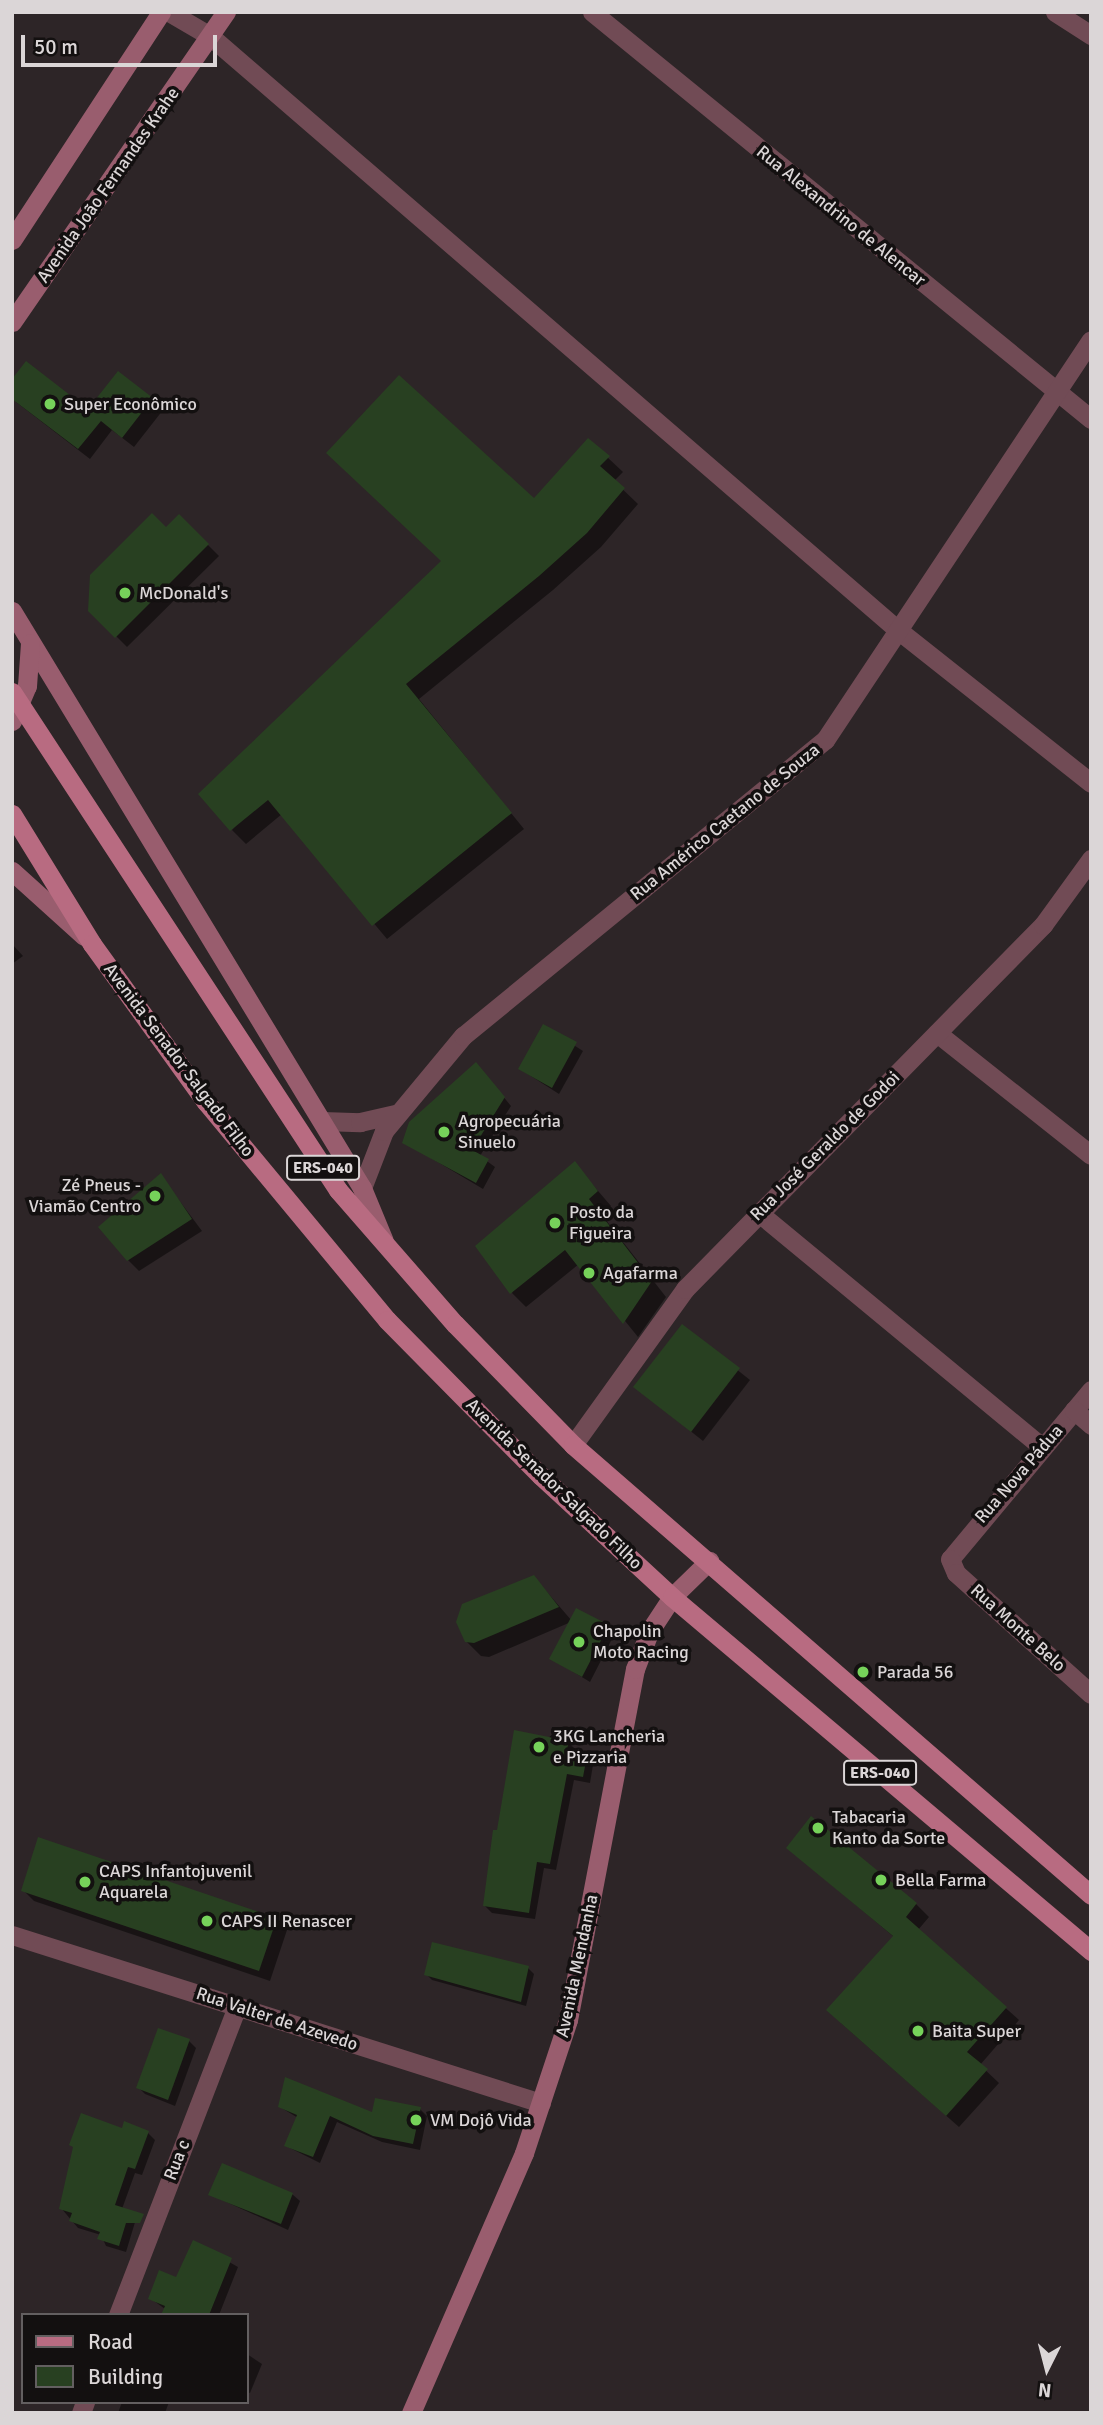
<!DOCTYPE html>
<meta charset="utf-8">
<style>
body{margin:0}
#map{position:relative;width:1103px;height:2425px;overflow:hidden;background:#2d2527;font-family:Signika,sans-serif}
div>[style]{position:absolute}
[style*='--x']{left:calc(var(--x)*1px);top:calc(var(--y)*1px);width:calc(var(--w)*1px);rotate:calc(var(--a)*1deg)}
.shadow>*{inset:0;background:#0007}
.building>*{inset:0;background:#284021}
.minor>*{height:19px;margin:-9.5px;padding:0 9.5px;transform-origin:9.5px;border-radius:9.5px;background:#714b55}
.secondary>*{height:19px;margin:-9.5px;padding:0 9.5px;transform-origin:9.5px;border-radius:9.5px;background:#995d6e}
.primary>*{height:19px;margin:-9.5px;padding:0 9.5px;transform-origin:9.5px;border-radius:9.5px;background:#b86b81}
.dots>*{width:19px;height:19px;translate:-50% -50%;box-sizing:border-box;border:4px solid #131010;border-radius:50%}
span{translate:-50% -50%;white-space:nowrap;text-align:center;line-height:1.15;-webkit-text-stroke:7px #131010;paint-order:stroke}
.shield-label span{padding:2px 5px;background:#131010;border:2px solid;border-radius:5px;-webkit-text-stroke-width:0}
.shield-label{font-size:16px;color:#dbd6d7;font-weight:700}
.street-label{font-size:18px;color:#dbd6d7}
.poi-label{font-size:18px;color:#dbd6d7}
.left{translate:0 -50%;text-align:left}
.right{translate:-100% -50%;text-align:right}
.frame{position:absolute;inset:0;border:14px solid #dbd6d7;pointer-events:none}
.legend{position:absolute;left:21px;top:2313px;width:228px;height:91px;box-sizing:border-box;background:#131010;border:2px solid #635f60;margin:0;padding:9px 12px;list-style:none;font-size:21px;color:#dbd6d7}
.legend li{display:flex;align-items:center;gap:14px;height:35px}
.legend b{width:35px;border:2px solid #635f60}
.north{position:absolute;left:1012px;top:2334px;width:70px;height:70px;-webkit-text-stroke:5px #131010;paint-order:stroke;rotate:186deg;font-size:19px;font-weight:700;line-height:28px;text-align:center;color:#dbd6d7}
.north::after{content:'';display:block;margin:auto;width:24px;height:32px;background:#dbd6d7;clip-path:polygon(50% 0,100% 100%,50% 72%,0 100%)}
.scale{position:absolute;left:21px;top:35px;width:196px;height:32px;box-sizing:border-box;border:4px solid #dbd6d7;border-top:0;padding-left:9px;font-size:21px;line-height:24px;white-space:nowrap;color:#dbd6d7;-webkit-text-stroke:5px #131010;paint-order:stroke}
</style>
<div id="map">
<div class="shadow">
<div style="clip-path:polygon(118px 374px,163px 410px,134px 447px,112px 430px,90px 459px,16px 402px,88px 412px)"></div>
<div style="clip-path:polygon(589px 440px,623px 472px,614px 481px,638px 504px,601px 547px,553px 590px,419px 699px,524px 829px,387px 939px,282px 814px,246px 844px,232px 830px)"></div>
<div style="clip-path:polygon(179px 516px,219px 556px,127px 647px,90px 610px)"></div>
<div style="clip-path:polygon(12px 944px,23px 956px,12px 964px)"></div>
<div style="clip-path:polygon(544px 1026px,583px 1051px,559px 1094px,520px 1069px)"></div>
<div style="clip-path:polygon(482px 1071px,511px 1106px,480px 1156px,495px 1167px,483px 1189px,404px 1142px)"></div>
<div style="clip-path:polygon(574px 1163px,611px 1206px,602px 1215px,666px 1297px,638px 1337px,579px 1264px,526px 1307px,512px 1293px)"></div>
<div style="clip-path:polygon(161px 1176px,202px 1231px,139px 1271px,128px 1260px)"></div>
<div style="clip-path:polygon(682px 1326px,750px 1380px,703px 1441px,635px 1387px)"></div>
<div style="clip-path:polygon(534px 1577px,572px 1621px,577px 1610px,615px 1633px,590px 1682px,552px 1659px,571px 1622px,489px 1657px,481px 1656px,466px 1641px)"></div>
<div style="clip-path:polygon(568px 1742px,575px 1749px,574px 1756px,593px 1765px,590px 1783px,574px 1780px,556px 1870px,544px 1868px,535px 1919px,492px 1913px,485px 1906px,498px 1832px)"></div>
<div style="clip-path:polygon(811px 1819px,916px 1904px,929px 1917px,918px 1930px,1019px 2020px,980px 2065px,999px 2083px,959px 2127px,841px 2023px,894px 1937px,788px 1848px)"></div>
<div style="clip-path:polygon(23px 1890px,276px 1919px,287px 1930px,270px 1981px,34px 1901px)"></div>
<div style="clip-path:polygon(528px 1968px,534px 1974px,526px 2006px,432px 1980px,426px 1974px)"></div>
<div style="clip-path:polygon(189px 2041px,196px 2048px,175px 2106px,145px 2094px,138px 2087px)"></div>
<div style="clip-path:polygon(280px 2107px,373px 2114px,420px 2109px,427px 2116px,420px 2150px,382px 2142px,337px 2122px,320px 2163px,286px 2146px,298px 2118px)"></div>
<div style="clip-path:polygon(123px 2130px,148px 2133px,155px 2140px,142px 2175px,135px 2173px,122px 2209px,136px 2219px,126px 2252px,106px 2246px,101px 2235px,78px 2228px,61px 2208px)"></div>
<div style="clip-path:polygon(292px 2194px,300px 2201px,288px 2230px,211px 2195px)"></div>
<div style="clip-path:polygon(194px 2242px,238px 2267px,219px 2315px,164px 2315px,165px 2309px,150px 2298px,177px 2279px)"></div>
<div style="clip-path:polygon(247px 2354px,262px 2364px,250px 2393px,247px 2392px)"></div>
<div style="clip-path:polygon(122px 2402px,169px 2402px,165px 2413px,118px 2413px)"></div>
</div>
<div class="building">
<div style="clip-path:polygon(26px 361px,88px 409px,118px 371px,153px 398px,122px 438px,101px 421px,78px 449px,12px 399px,12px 379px)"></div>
<div style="clip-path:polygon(399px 375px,534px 498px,588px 438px,610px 456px,600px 466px,625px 488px,587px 533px,539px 576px,406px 684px,512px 813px,372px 926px,268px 800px,230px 831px,198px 794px,441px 561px,326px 453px)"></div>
<div style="clip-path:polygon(152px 513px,166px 527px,179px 514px,209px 544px,115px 638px,88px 611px,90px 575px)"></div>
<div style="clip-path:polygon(543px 1024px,577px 1042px,552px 1088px,518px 1069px)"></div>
<div style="clip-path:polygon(476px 1062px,505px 1097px,472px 1150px,489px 1159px,476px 1183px,402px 1143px,409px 1122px)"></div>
<div style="clip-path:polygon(575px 1161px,598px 1191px,589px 1199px,652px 1281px,623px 1324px,565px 1250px,510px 1294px,475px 1246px)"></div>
<div style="clip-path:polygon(161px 1173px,192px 1219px,127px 1261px,98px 1227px)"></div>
<div style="clip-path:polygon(682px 1324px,740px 1368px,691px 1432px,633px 1387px)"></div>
<div style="clip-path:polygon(534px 1575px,559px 1607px,474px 1643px,465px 1642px,456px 1622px,462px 1604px)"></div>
<div style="clip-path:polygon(576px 1608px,609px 1625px,582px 1677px,549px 1659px)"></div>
<div style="clip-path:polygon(514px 1730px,569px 1741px,566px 1753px,587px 1756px,583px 1777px,567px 1774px,550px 1864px,537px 1862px,529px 1913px,483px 1906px,493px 1830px,497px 1830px)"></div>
<div style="clip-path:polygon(811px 1816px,917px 1903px,906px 1917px,1007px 2007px,967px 2052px,988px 2069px,946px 2116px,826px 2010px,893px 1936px,786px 1848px)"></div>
<div style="clip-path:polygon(38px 1837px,277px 1918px,259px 1971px,21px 1891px)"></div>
<div style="clip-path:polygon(432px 1942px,529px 1966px,521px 2002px,424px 1975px)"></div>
<div style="clip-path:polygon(158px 2028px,190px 2039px,168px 2100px,136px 2088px)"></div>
<div style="clip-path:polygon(285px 2077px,372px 2112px,375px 2098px,421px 2107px,413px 2144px,373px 2136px,330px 2116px,313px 2157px,284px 2146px,297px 2115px,278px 2107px)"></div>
<div style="clip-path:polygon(81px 2113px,122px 2128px,124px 2121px,149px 2131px,135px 2169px,128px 2167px,115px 2205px,144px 2214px,140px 2223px,126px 2223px,119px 2246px,97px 2239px,100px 2232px,69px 2221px,72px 2213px,59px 2209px,73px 2147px,69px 2145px)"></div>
<div style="clip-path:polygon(222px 2163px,293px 2193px,281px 2224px,208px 2195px)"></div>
<div style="clip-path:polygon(193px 2240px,232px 2258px,209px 2315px,161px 2315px,165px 2306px,148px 2299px,159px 2270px,176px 2277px)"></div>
</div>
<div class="minor">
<div style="--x:169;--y:12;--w:48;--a:30.3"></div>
<div style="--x:210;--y:36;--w:909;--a:40.81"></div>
<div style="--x:898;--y:630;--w:246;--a:38.4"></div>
<div style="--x:592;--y:12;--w:644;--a:39.2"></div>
<div style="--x:1055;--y:12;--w:43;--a:32.6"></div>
<div style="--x:937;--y:1033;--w:196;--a:38.4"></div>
<div style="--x:322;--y:1121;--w:38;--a:2"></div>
<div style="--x:360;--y:1122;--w:37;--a:-13"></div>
<div style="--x:362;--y:1188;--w:61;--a:-68.9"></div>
<div style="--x:384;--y:1131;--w:124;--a:-50.3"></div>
<div style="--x:463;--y:1036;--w:468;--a:-39.3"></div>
<div style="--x:825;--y:740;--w:480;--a:-56.4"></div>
<div style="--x:759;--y:1213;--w:367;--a:39.6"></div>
<div style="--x:1091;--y:1390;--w:220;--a:129.8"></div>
<div style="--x:950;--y:1559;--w:15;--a:67"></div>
<div style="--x:956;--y:1573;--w:181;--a:41.9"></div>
<div style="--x:1074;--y:1410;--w:23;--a:41"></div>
<div style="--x:573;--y:1445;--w:192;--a:-54.3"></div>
<div style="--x:685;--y:1289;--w:511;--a:-45.48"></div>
<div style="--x:1043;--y:925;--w:82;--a:-54"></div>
<div style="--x:12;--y:1935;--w:555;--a:17.62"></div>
<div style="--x:118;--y:2315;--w:331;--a:-68.9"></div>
<div style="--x:81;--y:2413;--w:12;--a:-70"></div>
</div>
<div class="secondary">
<div style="--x:12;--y:240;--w:272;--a:-56.8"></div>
<div style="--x:12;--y:322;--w:377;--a:-55.4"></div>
<div style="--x:12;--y:611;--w:675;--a:58.76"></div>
<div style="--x:362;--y:1188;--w:57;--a:67.5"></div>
<div style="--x:12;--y:721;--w:38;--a:-67"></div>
<div style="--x:27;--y:686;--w:43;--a:-86"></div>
<div style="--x:12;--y:871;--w:97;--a:42.1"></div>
<div style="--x:411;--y:2413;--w:283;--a:-66.5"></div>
<div style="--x:524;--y:2153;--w:140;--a:-71.7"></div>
<div style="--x:568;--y:2020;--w:357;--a:-79.2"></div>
<div style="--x:635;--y:1669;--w:40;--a:-69"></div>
<div style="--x:649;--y:1632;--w:42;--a:-56.7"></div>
<div style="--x:672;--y:1597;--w:52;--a:-44.2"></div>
</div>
<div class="primary">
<div style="--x:12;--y:692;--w:595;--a:56.79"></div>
<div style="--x:338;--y:1190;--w:178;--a:48.9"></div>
<div style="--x:455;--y:1324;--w:169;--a:45.7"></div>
<div style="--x:573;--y:1445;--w:686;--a:40.98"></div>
<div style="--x:12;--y:814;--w:153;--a:58.4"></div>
<div style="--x:92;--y:944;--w:195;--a:54.2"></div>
<div style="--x:206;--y:1102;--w:283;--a:50.3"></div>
<div style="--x:387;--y:1320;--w:219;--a:45.4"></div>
<div style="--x:541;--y:1476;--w:178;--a:42.7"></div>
<div style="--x:672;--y:1597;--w:549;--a:40.19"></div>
</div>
<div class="dots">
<div style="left:50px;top:404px;background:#76d25a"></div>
<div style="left:125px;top:593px;background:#76d25a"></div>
<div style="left:444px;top:1132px;background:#76d25a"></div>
<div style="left:155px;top:1196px;background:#76d25a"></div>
<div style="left:555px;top:1223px;background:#76d25a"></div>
<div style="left:589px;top:1273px;background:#76d25a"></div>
<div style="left:579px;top:1642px;background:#76d25a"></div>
<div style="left:863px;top:1672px;background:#76d25a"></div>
<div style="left:539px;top:1747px;background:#76d25a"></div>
<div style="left:818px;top:1828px;background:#76d25a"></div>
<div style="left:881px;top:1880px;background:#76d25a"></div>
<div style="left:85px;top:1882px;background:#76d25a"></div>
<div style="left:207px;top:1921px;background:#76d25a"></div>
<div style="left:918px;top:2031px;background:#76d25a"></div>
<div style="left:416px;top:2120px;background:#76d25a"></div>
</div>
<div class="shield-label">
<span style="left:323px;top:1168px">ERS-040</span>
<span style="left:880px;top:1773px">ERS-040</span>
</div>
<div class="street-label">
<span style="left:108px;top:185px;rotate:-55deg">Avenida João Fernandes Krahe</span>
<span style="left:841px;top:216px;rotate:39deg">Rua Alexandrino de Alencar</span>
<span style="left:725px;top:822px;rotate:-39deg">Rua Américo Caetano de Souza</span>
<span style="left:179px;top:1060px;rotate:53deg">Avenida Senador Salgado Filho</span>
<span style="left:825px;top:1146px;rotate:-45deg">Rua José Geraldo de Godoi</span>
<span style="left:1019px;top:1474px;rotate:-49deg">Rua Nova Pádua</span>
<span style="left:554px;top:1484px;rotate:44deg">Avenida Senador Salgado Filho</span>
<span style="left:1018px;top:1628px;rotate:42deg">Rua Monte Belo</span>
<span style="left:577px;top:1966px;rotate:-78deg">Avenida Mendanha</span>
<span style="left:277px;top:2019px;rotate:18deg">Rua Valter de Azevedo</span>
<span style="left:177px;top:2160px;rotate:-69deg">Rua c</span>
</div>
<div class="poi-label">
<span class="left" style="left:64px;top:404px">Super Econômico</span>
<span class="left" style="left:139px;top:593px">McDonald's</span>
<span class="left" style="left:458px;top:1132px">Agropecuária<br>Sinuelo</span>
<span class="right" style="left:141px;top:1196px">Zé Pneus -<br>Viamão Centro</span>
<span class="left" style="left:569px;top:1223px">Posto da<br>Figueira</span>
<span class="left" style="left:603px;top:1273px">Agafarma</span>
<span class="left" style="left:593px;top:1642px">Chapolin<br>Moto Racing</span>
<span class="left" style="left:877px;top:1672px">Parada 56</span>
<span class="left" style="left:553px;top:1747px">3KG Lancheria<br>e Pizzaria</span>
<span class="left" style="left:832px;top:1828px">Tabacaria<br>Kanto da Sorte</span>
<span class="left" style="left:99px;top:1882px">CAPS Infantojuvenil<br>Aquarela</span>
<span class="left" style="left:895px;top:1880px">Bella Farma</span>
<span class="left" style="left:221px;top:1921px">CAPS II Renascer</span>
<span class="left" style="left:932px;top:2031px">Baita Super</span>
<span class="left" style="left:430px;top:2120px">VM Dojô Vida</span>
</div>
<div class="frame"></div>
<ul class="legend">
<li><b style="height:9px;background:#b86b81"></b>Road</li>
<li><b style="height:19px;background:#284021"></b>Building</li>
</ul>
<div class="north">N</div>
<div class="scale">50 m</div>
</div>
